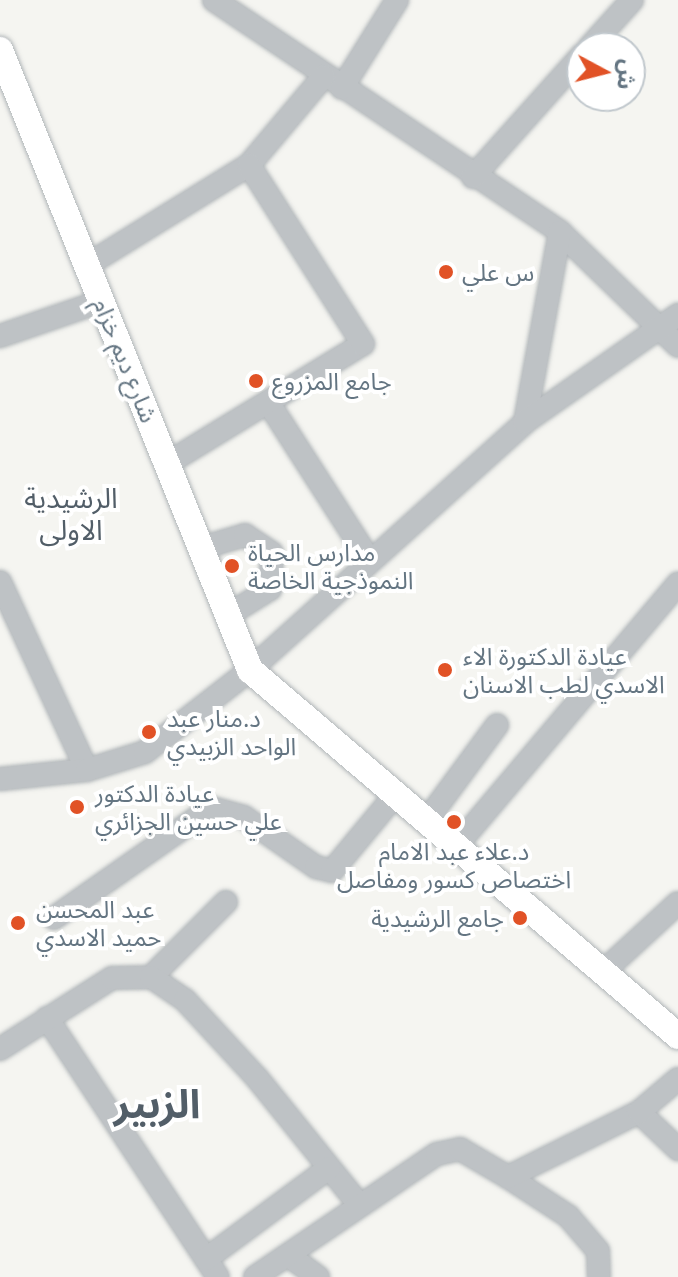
<!DOCTYPE html>
<meta charset="utf-8">
<style>
body{margin:0}
#map{position:relative;width:678px;height:1277px;overflow:hidden;background:#f5f5f1;font-family:"Noto Sans","Noto Sans Arabic",sans-serif}
div>[style]{position:absolute}
[style*='--x']{left:calc(var(--x)*1px);top:calc(var(--y)*1px);width:calc(var(--w)*1px);rotate:calc(var(--a)*1deg)}
.roads{filter:drop-shadow(0 0 2px #b1b6b9) drop-shadow(0 0 2px #b1b6b9)}
.minor>*{height:22px;margin:-11px;padding:0 11px;transform-origin:11px;border-radius:11px;background:#bec2c5}
.major>*{height:26px;margin:-13px;padding:0 13px;transform-origin:13px;border-radius:13px;background:#fff}
.dots>*{width:22px;height:22px;translate:-50% -50%;box-sizing:border-box;border:4px solid #fff;border-radius:50%}
span{translate:-50% -50%;white-space:nowrap;text-align:center;line-height:1.15;-webkit-text-stroke:8px #fff;paint-order:stroke}
.poi-label{font-size:24px;color:#647582}
.left{translate:0 -50%;text-align:left}
.right{translate:-100% -50%;text-align:right}
.street-label{font-size:24px;color:#647582}
.quarter-label{font-size:28px;color:#525e68}
.town-label{font-size:40px;color:#525e68;font-weight:700}
.north{position:absolute;left:566px;top:32px;width:80px;height:80px;box-sizing:border-box;background:#fff;border:2px solid #c1c8cd;border-radius:50%;rotate:97deg;font-size:22px;font-weight:700;line-height:32px;text-align:center;color:#647582}
.north::after{content:'';display:block;margin:auto;width:28px;height:36px;background:#e15226;clip-path:polygon(50% 0,100% 100%,50% 72%,0 100%)}
</style>
<div id="map">
<div class="roads">
<div class="minor">
<div style="--x:214;--y:0;--w:417;--a:33.8"></div>
<div style="--x:560;--y:232;--w:164;--a:44"></div>
<div style="--x:589;--y:48;--w:64;--a:-48.1"></div>
<div style="--x:342;--y:88;--w:104;--a:-58"></div>
<div style="--x:473;--y:177;--w:164;--a:-48.2"></div>
<div style="--x:87;--y:265;--w:190;--a:-31.7"></div>
<div style="--x:249;--y:165;--w:116;--a:-49.9"></div>
<div style="--x:0;--y:336;--w:108;--a:-18.9"></div>
<div style="--x:268;--y:402;--w:189;--a:57.3"></div>
<div style="--x:525;--y:422;--w:193;--a:-79.6"></div>
<div style="--x:168;--y:463;--w:228;--a:-31.4"></div>
<div style="--x:363;--y:344;--w:212;--a:-122.5"></div>
<div style="--x:201;--y:548;--w:46;--a:-16.5"></div>
<div style="--x:245;--y:535;--w:32;--a:34"></div>
<div style="--x:272;--y:553;--w:36;--a:93"></div>
<div style="--x:270;--y:589;--w:49;--a:148.2"></div>
<div style="--x:0;--y:582;--w:207;--a:65.2"></div>
<div style="--x:0;--y:779;--w:87;--a:-5.9"></div>
<div style="--x:87;--y:770;--w:61;--a:-17.2"></div>
<div style="--x:145;--y:752;--w:133;--a:-38"></div>
<div style="--x:250;--y:670;--w:370;--a:-42"></div>
<div style="--x:525;--y:422;--w:187;--a:-35"></div>
<div style="--x:427;--y:820;--w:118;--a:-53.6"></div>
<div style="--x:458;--y:844;--w:341;--a:-49.8"></div>
<div style="--x:54;--y:918;--w:192;--a:-35"></div>
<div style="--x:211;--y:808;--w:34;--a:15"></div>
<div style="--x:244;--y:817;--w:88;--a:34.8"></div>
<div style="--x:316;--y:867;--w:16;--a:14"></div>
<div style="--x:332;--y:871;--w:100;--a:-50.3"></div>
<div style="--x:604;--y:971;--w:100;--a:-42.6"></div>
<div style="--x:151;--y:977;--w:106;--a:-45"></div>
<div style="--x:47;--y:1018;--w:310;--a:56.6"></div>
<div style="--x:0;--y:1049;--w:133;--a:-32.4"></div>
<div style="--x:112;--y:978;--w:39;--a:-1"></div>
<div style="--x:151;--y:977;--w:41;--a:34.1"></div>
<div style="--x:185;--y:1000;--w:106;--a:47.3"></div>
<div style="--x:257;--y:1078;--w:159;--a:51.1"></div>
<div style="--x:639;--y:1112;--w:54;--a:43.5"></div>
<div style="--x:508;--y:1177;--w:72;--a:33"></div>
<div style="--x:568;--y:1216;--w:46;--a:49.4"></div>
<div style="--x:598;--y:1251;--w:26;--a:88"></div>
<div style="--x:289;--y:1256;--w:36;--a:36"></div>
<div style="--x:206;--y:1259;--w:153;--a:-36.5"></div>
<div style="--x:255;--y:1277;--w:220;--a:-34.1"></div>
<div style="--x:437;--y:1154;--w:24;--a:-12"></div>
<div style="--x:460;--y:1149;--w:56;--a:30.3"></div>
<div style="--x:508;--y:1177;--w:146;--a:-26.4"></div>
<div style="--x:639;--y:1112;--w:51;--a:-40.2"></div>
</div>
<div class="major">
<div style="--x:0;--y:50;--w:669;--a:68.04"></div>
<div style="--x:250;--y:670;--w:563;--a:40.54"></div>
</div>
</div>
<div class="dots">
<div style="left:446px;top:272px;background:#e15226"></div>
<div style="left:256px;top:381px;background:#e15226"></div>
<div style="left:232px;top:566px;background:#e15226"></div>
<div style="left:445px;top:670px;background:#e15226"></div>
<div style="left:149px;top:732px;background:#e15226"></div>
<div style="left:77px;top:807px;background:#e15226"></div>
<div style="left:454px;top:822px;background:#e15226"></div>
<div style="left:520px;top:918px;background:#e15226"></div>
<div style="left:18px;top:923px;background:#e15226"></div>
</div>
<div class="poi-label">
<span class="left" style="left:462px;top:272px">س علي</span>
<span class="left" style="left:272px;top:381px">جامع المزروع</span>
<span class="left" style="left:248px;top:566px">مدارس الحياة<br>النموذجية الخاصة</span>
<span class="left" style="left:463px;top:670px">عيادة الدكتورة الاء<br>الاسدي لطب الاسنان</span>
<span class="left" style="left:167px;top:732px">د.منار عبد<br>الواحد الزبيدي</span>
<span class="left" style="left:95px;top:807px">عيادة الدكتور<br>علي حسين الجزائري</span>
<span style="left:454px;top:865px">د.علاء عبد الامام<br>اختصاص كسور ومفاصل</span>
<span class="left" style="left:36px;top:923px">عبد المحسن<br>حميد الاسدي</span>
<span class="right" style="left:504px;top:918px">جامع الرشيدية</span>
</div>
<div class="street-label">
<span style="left:126px;top:360px;rotate:68deg">شارع ديم خزام</span>
</div>
<div class="quarter-label">
<span style="left:71px;top:513px">الرشيدية<br>الاولى</span>
</div>
<div class="town-label">
<span style="left:157px;top:1103px">الزبير</span>
</div>
<div class="north">ش</div>
</div>
